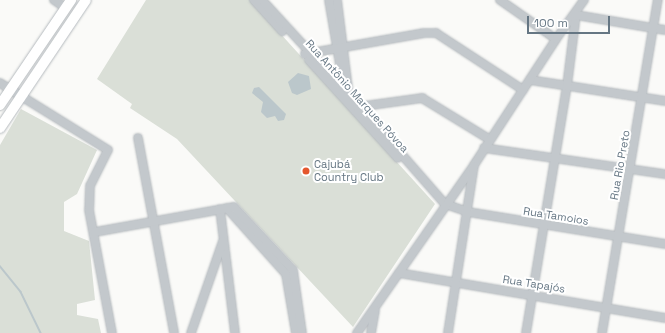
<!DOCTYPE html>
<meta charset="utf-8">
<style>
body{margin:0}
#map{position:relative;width:665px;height:333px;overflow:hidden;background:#fafaf8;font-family:"Space Grotesk",sans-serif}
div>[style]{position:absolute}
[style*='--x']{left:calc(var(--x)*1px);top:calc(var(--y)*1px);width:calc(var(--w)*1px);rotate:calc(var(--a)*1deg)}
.green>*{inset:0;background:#dadfd7}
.water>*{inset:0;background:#bbc7cb}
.stream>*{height:1.5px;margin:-0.75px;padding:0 0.75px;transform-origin:0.75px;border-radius:0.75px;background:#bbc7cb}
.roads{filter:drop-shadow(0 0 1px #b5babe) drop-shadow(0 0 1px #b5babe)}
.minor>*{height:8px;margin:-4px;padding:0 4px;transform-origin:4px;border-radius:4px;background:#c3c8cc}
.major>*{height:10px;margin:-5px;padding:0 5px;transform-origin:5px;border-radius:5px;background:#fff}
.dots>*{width:11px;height:11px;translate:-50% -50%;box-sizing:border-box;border:2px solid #fff;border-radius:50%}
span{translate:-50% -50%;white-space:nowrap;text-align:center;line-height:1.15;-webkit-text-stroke:4px #fff;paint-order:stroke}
.street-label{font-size:11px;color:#657683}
.poi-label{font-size:11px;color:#657683}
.left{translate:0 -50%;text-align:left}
.scale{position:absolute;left:527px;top:16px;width:83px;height:18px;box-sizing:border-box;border:2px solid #657683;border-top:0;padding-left:5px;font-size:12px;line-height:14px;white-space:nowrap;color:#657683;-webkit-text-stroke:3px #fff;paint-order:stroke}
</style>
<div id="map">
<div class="green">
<div style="clip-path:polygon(146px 0,250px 0,435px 204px,353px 327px,177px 139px,130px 108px,132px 104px,97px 79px)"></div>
<div style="clip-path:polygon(21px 109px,97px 150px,77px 194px,64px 202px,64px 231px,89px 241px,95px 300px,77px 304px,77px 315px,98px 319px,101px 333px,0 333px,0 145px)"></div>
</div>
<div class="water">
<div style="clip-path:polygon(298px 73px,309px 76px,311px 89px,297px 95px,292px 93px,288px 82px)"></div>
<div style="clip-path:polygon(259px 87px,286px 114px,284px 120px,278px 121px,275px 116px,267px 118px,261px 112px,263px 102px,252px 93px,254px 88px)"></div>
</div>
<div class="stream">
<div style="--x:0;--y:266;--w:33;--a:51"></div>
<div style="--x:21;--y:292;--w:46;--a:64"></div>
</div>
<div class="roads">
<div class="minor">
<div style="--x:54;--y:0;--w:14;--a:34"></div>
<div style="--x:254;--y:0;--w:42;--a:47.9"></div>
<div style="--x:262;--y:0;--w:147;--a:47.5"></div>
<div style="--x:361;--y:108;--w:128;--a:48.8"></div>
<div style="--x:445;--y:204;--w:24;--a:19"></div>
<div style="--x:468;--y:212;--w:200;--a:9.2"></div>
<div style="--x:329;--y:0;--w:83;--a:80.3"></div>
<div style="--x:337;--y:0;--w:97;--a:82.9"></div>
<div style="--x:500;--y:0;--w:68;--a:34.9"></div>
<div style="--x:305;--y:54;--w:121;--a:-10"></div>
<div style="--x:424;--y:33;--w:12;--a:0"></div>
<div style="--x:436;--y:33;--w:104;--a:33.2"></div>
<div style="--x:309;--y:60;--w:132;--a:47.8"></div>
<div style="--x:530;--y:80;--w:137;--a:8.8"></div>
<div style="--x:0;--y:83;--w:127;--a:31.8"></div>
<div style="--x:108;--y:150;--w:40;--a:116.6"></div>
<div style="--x:90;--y:186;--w:24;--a:92"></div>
<div style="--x:89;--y:210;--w:125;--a:79.4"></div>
<div style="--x:357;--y:107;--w:66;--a:-7.9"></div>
<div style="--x:422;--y:98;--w:79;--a:31.5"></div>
<div style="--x:138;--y:138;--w:198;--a:79.5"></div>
<div style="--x:484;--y:148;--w:183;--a:8.2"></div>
<div style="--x:227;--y:208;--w:89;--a:48.2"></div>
<div style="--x:286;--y:274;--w:60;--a:80.4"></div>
<div style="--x:220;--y:209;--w:125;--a:83.1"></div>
<div style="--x:95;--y:232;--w:141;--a:-10.2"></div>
<div style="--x:234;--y:207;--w:86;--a:46.9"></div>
<div style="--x:293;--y:270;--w:64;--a:81.9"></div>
<div style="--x:399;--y:273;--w:270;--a:9.6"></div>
<div style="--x:191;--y:333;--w:97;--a:-70.8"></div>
<div style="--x:357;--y:333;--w:205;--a:-55.1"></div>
<div style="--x:474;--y:165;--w:150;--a:-56.9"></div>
<div style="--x:556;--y:39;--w:48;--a:-54.3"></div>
<div style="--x:371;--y:333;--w:23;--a:-80"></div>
<div style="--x:448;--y:333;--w:169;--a:-81.2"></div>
<div style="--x:526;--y:333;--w:250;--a:-80.6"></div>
<div style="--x:567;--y:86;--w:72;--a:-82.8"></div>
<div style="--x:576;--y:15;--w:90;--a:9.6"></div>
<div style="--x:602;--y:333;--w:338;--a:-80.5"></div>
</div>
<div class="major">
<div style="--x:0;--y:105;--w:127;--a:-55.9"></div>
<div style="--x:0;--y:128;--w:154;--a:-56.1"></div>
</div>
</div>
<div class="dots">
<div style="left:306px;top:171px;background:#e4572e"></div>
</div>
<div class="street-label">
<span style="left:357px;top:96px;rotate:48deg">Rua Antônio Marques Póvoa</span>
<span style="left:620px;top:165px;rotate:-80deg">Rua Rio Preto</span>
<span style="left:556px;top:216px;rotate:9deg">Rua Tamoios</span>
<span style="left:534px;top:284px;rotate:9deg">Rua Tapajós</span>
</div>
<div class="poi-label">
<span class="left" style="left:314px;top:171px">Cajubá<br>Country Club</span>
</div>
<div class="scale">100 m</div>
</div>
